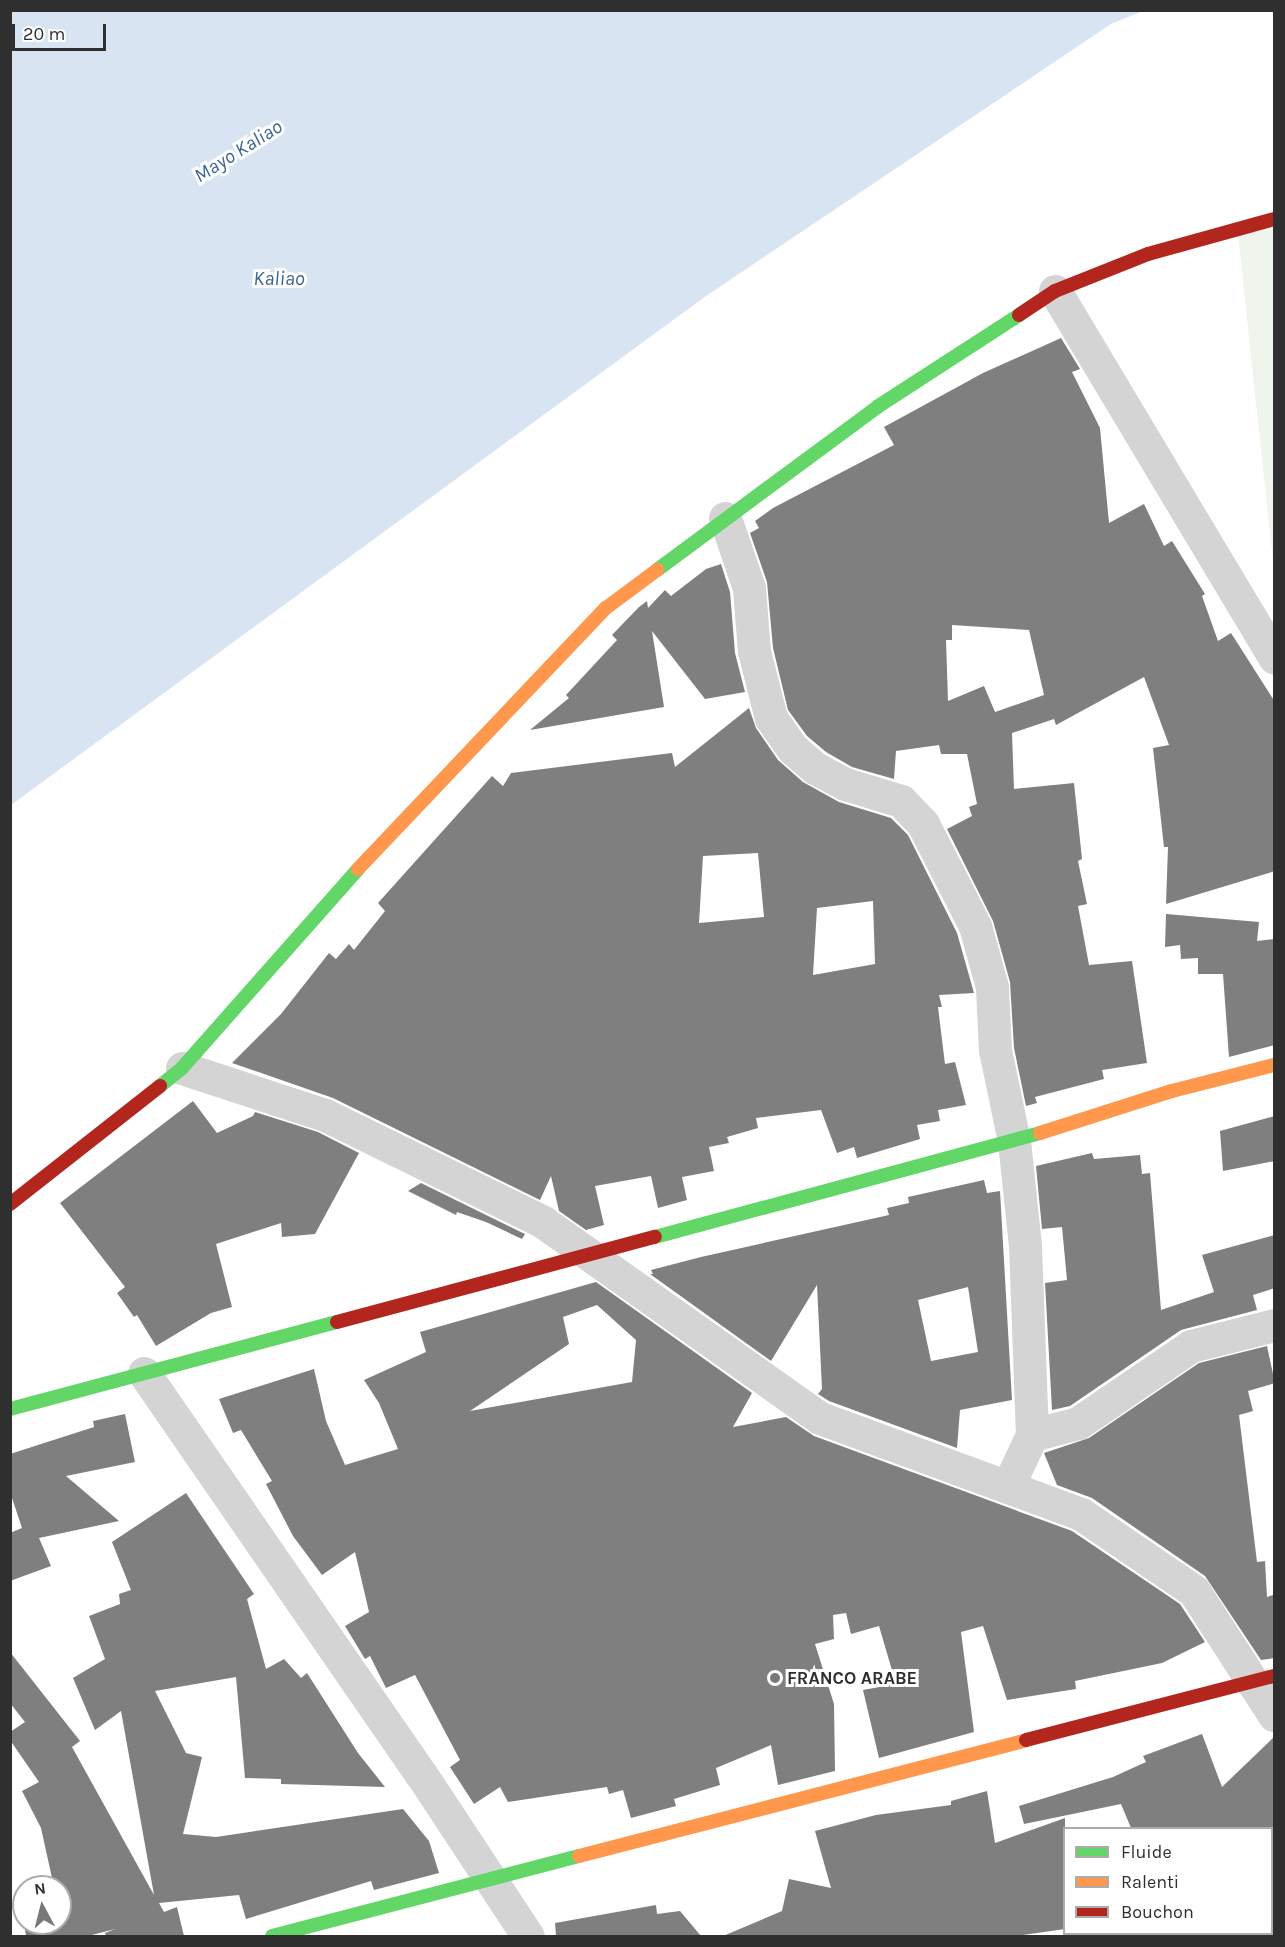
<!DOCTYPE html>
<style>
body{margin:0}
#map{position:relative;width:1285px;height:1947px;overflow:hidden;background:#fff;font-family:Karla,sans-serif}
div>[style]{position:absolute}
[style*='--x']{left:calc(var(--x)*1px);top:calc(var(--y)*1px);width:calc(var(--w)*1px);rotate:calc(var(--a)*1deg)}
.green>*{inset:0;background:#eff5ec}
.water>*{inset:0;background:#d8e4f2}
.building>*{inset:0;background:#7f7f7f}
.street>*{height:33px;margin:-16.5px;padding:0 16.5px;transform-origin:16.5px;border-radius:16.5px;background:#d4d4d4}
.fast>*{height:14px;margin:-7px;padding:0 7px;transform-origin:7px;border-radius:7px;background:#63d668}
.slow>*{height:14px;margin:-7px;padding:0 7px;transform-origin:7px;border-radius:7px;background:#ff974d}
.jam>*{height:14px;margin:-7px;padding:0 7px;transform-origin:7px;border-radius:7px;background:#b3261e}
.dots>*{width:16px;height:16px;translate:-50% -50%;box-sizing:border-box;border:3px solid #fff;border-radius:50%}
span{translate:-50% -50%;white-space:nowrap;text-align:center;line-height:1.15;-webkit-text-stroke:6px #fff;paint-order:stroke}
.poi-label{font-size:18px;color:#2f2f2f;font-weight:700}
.left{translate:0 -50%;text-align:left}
.water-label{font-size:20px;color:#3a6493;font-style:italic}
.frame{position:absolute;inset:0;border:12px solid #2f2f2f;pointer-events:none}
.legend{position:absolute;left:1063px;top:1827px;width:210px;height:108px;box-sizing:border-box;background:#fff;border:2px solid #acacac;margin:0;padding:8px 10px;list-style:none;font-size:18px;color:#2f2f2f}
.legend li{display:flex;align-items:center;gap:12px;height:30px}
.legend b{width:30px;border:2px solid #acacac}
.north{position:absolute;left:12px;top:1875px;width:60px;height:60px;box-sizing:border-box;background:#fff;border:2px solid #acacac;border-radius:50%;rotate:353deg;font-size:16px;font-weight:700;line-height:24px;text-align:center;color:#2f2f2f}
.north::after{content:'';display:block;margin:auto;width:21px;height:27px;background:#787878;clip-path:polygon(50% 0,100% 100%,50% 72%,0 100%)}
.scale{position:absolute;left:12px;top:24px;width:94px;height:27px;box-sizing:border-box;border:3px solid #2f2f2f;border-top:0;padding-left:8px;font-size:18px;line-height:21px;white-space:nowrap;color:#2f2f2f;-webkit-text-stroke:4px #fff;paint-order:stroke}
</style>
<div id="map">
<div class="green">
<div style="clip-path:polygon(1274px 229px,1274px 572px,1238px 234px)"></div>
</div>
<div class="water">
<div style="clip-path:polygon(11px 10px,1143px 10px,1143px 11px,1111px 24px,706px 296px,11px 805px)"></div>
</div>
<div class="building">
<div style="clip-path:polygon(evenodd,1061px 338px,1080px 369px,1072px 372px,1100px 428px,1109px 523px,1144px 504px,1164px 546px,1172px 541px,1205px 594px,1202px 596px,1218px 641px,1231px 633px,1275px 702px,1275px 871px,1166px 904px,1168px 847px,1164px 847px,1153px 748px,1169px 745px,1144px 677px,1056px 725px,1054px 719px,1012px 733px,1014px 789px,1074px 783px,1082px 859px,1078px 861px,1087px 904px,1078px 906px,1089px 965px,1132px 961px,1147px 1063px,1102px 1070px,1104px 1079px,1035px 1097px,1037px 1103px,1026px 1106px,1014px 1048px,1010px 982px,993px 921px,947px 829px,972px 816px,969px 807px,977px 804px,967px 754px,941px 754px,939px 745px,896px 751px,894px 779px,852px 767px,826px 752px,807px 736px,788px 710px,773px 648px,767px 582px,750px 533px,759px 528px,755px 521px,773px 508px,894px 445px,884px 427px,983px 373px,1061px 338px,952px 625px,1029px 630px,1044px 695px,995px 712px,984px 686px,948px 701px,946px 640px,952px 640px,952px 625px)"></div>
<div style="clip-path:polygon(721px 564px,730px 592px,735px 653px,745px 692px,705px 699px,652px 631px,664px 707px,530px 730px,569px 698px,566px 695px,617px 640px,612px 635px,639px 607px,647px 601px,648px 608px,665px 590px,671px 596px,706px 569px)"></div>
<div style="clip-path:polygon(evenodd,749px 708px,756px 728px,778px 760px,803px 782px,839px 802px,891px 818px,908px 835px,957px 933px,974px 993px,939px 995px,942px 1007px,938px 1007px,945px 1064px,955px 1062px,966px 1105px,938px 1110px,940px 1121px,917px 1125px,920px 1139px,857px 1158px,854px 1147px,837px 1153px,821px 1110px,756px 1118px,758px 1128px,727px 1137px,729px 1143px,709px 1147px,714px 1171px,682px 1177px,687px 1200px,658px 1208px,651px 1176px,595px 1186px,604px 1225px,586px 1230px,559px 1211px,551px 1176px,540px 1200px,333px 1098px,232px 1063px,281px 1014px,329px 953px,336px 959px,349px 944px,354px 950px,385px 911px,378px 903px,492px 776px,503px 786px,511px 773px,672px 753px,675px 767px,749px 708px,758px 853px,764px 917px,699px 923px,703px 856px,758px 853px,749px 708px,873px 901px,875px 964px,813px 975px,817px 908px,873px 901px)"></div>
<div style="clip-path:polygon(1166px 914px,1259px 922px,1257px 941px,1275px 939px,1275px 1045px,1229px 1057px,1223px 974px,1198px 974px,1198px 958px,1181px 959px,1180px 945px,1165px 947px)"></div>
<div style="clip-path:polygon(193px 1101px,217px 1133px,253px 1116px,255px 1112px,318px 1132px,359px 1153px,315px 1234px,282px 1237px,281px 1223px,216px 1244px,232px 1307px,211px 1313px,156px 1346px,137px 1315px,134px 1317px,117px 1293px,125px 1287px,60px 1203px)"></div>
<div style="clip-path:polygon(1275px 1116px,1275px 1161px,1223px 1171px,1220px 1131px)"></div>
<div style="clip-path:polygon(1092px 1153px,1094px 1159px,1140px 1155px,1142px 1174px,1150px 1173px,1161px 1310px,1214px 1292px,1202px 1255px,1275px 1235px,1275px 1288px,1253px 1295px,1257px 1310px,1181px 1330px,1070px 1406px,1052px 1410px,1045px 1283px,1067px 1280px,1062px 1227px,1042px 1229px,1036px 1166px)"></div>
<div style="clip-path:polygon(evenodd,984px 1180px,987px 1193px,1000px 1191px,1012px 1400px,960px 1410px,957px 1448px,829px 1401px,818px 1394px,822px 1389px,817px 1285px,771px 1361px,650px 1274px,653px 1274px,651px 1270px,701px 1257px,889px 1215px,887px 1208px,909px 1203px,908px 1197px,984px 1180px,968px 1287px,978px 1352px,931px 1361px,918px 1300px,968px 1287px)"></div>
<div style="clip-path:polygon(421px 1183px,525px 1234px,522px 1239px,486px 1222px,457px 1212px,456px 1215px,408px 1191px)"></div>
<div style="clip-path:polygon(evenodd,596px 1282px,752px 1393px,733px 1427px,786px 1417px,814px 1436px,1072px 1531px,1180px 1604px,1205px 1642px,1162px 1663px,1075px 1681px,1076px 1689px,1007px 1700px,983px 1626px,961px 1632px,974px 1732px,879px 1758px,863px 1690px,896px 1684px,879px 1626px,851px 1634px,846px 1613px,833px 1615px,834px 1639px,815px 1644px,834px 1704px,835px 1771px,778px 1785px,771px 1745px,716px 1768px,720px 1785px,674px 1799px,676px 1806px,631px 1818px,623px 1790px,609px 1794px,607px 1787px,508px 1802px,500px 1787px,474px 1804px,450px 1767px,460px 1760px,415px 1675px,386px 1688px,370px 1656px,365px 1659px,345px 1626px,369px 1612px,355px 1552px,322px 1575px,293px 1536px,266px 1484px,272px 1481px,241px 1430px,233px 1433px,219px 1399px,314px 1369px,326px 1421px,345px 1465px,398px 1449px,379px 1403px,364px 1380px,426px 1352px,420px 1332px,596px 1282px,597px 1305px,636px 1340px,632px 1382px,470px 1411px,569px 1344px,563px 1317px,597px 1305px)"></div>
<div style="clip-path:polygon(1267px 1346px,1275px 1383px,1248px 1391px,1253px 1411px,1239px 1415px,1257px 1562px,1265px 1561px,1267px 1597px,1275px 1594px,1275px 1658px,1261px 1660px,1205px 1576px,1092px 1498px,1057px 1485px,1044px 1453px,1089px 1438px,1199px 1363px)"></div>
<div style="clip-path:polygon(125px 1414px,135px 1462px,66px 1476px,119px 1521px,39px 1538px,51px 1566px,10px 1581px,10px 1533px,22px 1528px,10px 1492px,10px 1454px,94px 1427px,93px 1421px)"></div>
<div style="clip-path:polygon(186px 1493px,254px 1594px,247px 1599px,266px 1669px,284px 1659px,301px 1678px,307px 1673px,358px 1753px,385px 1787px,281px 1784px,281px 1779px,245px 1778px,236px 1677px,155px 1691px,186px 1753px,202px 1757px,183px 1834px,216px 1837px,403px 1809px,429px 1841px,439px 1873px,374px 1890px,371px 1881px,246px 1919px,239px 1895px,159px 1903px,164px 1912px,177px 1907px,184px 1936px,106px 1936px,105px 1933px,115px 1929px,88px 1936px,26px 1936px,20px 1898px,24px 1897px,24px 1923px,60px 1923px,60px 1887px,54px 1887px,41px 1828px,22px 1791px,39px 1782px,10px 1740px,10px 1732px,25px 1722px,10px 1703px,10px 1652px,80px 1741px,72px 1747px,154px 1895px,121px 1711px,95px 1730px,73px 1678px,105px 1659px,89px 1616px,120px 1604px,119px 1594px,131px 1590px,112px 1542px)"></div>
<div style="clip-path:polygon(1202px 1734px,1222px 1787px,1275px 1736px,1275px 1828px,1131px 1828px,1121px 1804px,1024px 1824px,1019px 1806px,1113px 1777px,1146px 1762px,1143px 1756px)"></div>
<div style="clip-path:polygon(987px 1791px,995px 1843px,1065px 1818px,1065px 1929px,1016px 1936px,723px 1936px,782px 1911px,789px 1879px,831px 1888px,815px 1831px,876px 1815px,951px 1805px,951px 1801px)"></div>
<div style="clip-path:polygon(656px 1905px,657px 1914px,680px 1911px,701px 1936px,556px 1936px,555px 1923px)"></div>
</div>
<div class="street">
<div style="--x:1055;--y:291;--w:427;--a:59.1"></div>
<div style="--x:725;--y:518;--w:74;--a:71.1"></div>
<div style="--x:749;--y:588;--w:63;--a:85.5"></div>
<div style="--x:754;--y:651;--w:69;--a:75.8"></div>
<div style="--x:771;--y:718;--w:38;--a:55"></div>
<div style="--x:793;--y:749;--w:29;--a:41"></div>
<div style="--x:815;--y:768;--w:34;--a:28"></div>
<div style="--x:845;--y:784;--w:59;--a:16.9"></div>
<div style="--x:901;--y:801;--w:32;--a:46"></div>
<div style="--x:923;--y:824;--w:114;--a:63"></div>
<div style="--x:975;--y:926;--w:63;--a:74.4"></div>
<div style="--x:992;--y:987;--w:63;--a:87.3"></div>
<div style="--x:995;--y:1050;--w:93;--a:78.2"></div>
<div style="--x:1014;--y:1141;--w:105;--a:84"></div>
<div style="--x:1025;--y:1245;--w:190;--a:87.9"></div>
<div style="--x:182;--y:1068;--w:151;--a:18.2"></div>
<div style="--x:325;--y:1115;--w:243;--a:26.1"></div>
<div style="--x:543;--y:1222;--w:339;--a:35.3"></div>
<div style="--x:820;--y:1418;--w:278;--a:20.2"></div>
<div style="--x:1081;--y:1514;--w:137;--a:34.3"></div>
<div style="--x:1194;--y:1591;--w:148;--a:57.2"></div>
<div style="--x:144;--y:1373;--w:487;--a:55.4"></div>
<div style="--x:421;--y:1774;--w:194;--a:56.6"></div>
<div style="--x:1008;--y:1486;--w:56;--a:-64.8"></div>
<div style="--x:1032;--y:1435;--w:48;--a:-14.6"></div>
<div style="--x:1078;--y:1423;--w:137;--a:-34.3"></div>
<div style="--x:1191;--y:1346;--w:86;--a:-14.2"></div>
</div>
<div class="fast">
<div style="--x:657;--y:570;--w:274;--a:-36.5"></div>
<div style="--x:877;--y:407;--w:169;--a:-32.9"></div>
<div style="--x:160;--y:1086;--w:28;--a:-39"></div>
<div style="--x:182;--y:1068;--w:266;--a:-48.5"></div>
<div style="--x:655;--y:1237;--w:399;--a:-15.1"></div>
<div style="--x:10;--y:1409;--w:338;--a:-14.9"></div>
<div style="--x:272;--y:1936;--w:317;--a:-14.6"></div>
</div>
<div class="slow">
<div style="--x:358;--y:869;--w:360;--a:-46.5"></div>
<div style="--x:606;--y:608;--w:64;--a:-36.7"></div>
<div style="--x:1040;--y:1133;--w:139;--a:-17.7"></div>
<div style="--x:1172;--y:1091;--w:105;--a:-14.3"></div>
<div style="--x:579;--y:1856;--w:462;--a:-14.5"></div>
</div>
<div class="jam">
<div style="--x:1019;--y:315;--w:43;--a:-33.7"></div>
<div style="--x:1055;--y:291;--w:100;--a:-21.7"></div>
<div style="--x:1148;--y:254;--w:131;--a:-15.5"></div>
<div style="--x:10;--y:1204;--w:191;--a:-38.2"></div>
<div style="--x:337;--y:1322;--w:329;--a:-15"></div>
<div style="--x:1026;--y:1740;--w:256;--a:-14.5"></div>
</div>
<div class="dots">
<div style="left:775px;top:1678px;background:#787878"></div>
</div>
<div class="poi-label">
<span class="left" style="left:787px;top:1678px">FRANCO ARABE</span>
</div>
<div class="water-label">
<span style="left:238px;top:151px;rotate:-32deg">Mayo Kaliao</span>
<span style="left:279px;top:278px">Kaliao</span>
</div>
<div class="frame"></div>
<ul class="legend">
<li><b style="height:8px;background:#63d668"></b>Fluide</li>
<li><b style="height:8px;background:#ff974d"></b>Ralenti</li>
<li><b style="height:8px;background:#b3261e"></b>Bouchon</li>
</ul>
<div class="north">N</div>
<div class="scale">20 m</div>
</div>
